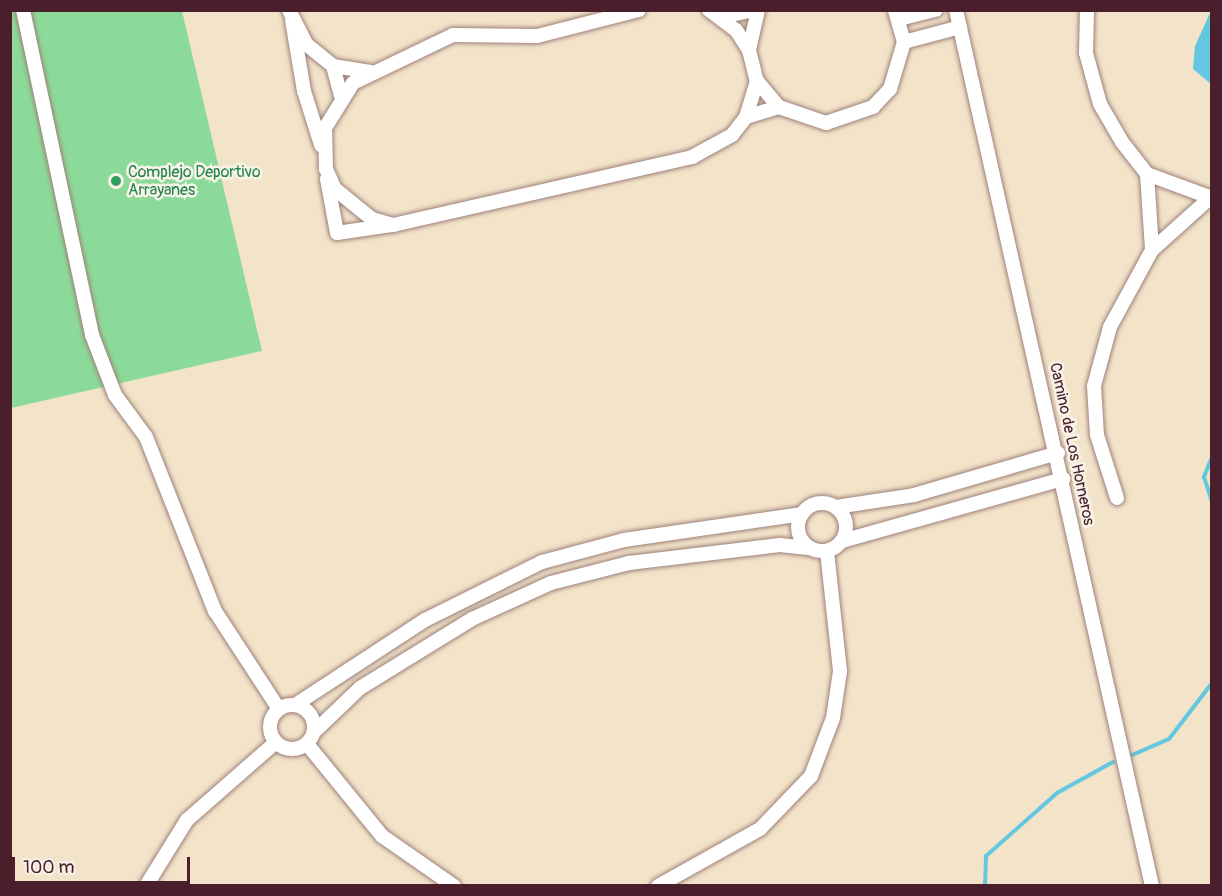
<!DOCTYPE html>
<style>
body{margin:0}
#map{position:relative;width:1222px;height:896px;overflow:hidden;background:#f2e3c9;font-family:Pangolin,sans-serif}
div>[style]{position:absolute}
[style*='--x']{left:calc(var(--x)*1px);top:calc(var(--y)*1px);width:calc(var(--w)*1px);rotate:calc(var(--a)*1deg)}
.green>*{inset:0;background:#8cda99}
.water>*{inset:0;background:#62c7df}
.stream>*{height:4px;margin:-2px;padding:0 2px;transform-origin:2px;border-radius:2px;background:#62c7df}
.roads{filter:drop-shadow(0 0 2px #9e817a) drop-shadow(0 0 2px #9e817a)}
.minor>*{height:14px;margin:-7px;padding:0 7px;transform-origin:7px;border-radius:7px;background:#fff}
.minor>.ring{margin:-7px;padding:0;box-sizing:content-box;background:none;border:14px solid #fff;border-radius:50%}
.dots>*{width:16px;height:16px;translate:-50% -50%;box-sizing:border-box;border:3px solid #f7f3e8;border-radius:50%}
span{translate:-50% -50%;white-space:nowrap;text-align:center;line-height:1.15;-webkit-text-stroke:5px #f7f3e8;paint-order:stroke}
.leisure-label{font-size:16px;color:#27864d}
.left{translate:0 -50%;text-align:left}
.street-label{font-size:16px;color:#4a1f2b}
.frame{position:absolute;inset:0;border:12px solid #4a1f2b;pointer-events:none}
.scale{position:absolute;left:12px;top:857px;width:178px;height:27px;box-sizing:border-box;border:3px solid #4a1f2b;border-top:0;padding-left:8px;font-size:18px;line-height:21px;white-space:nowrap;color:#4a1f2b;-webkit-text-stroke:4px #f7f3e8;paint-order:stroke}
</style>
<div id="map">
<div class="green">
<div style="clip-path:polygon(10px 11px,182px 11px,262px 351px,11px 408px)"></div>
</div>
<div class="water">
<div style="clip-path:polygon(1211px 11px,1211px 84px,1193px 69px,1195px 46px)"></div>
</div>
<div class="stream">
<div style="--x:1212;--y:457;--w:22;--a:112"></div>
<div style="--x:1204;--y:477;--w:25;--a:72"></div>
<div style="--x:1132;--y:755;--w:40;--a:-23.4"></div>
<div style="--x:1169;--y:739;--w:71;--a:-52.5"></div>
<div style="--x:985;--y:886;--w:30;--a:-88"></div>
<div style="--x:986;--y:856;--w:95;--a:-41.6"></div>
<div style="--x:1057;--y:793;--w:64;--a:-29"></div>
</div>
<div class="roads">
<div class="minor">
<div style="--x:23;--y:10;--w:332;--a:78"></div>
<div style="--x:92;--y:335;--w:64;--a:69"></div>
<div style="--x:115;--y:395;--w:52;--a:53.6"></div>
<div style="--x:146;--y:437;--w:187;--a:68.4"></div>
<div style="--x:215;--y:611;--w:117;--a:56.9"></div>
<div style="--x:289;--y:10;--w:38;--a:63"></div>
<div style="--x:306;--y:44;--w:35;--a:39"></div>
<div style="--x:333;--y:66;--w:31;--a:75"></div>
<div style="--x:639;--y:10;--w:105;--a:165.7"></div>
<div style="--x:537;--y:36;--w:84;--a:-179.3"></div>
<div style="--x:453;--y:35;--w:111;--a:154.4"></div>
<div style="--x:353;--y:83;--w:53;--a:121.9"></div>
<div style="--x:325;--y:128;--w:41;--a:88.6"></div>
<div style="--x:326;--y:169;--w:22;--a:66"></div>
<div style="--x:335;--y:189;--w:48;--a:39"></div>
<div style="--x:372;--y:219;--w:22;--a:16"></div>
<div style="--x:393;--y:225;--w:307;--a:-12.8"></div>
<div style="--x:692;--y:157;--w:46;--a:-28.8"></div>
<div style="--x:732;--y:135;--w:23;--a:-52"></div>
<div style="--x:746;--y:117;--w:38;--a:-73"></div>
<div style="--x:709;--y:10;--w:34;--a:37"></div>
<div style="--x:736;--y:30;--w:24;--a:57"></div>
<div style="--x:758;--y:10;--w:41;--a:102.7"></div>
<div style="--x:749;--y:50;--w:32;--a:76"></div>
<div style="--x:757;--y:81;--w:34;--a:50"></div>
<div style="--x:779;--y:107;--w:50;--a:18.8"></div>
<div style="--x:826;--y:123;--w:50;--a:-18.8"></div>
<div style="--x:873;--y:107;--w:25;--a:-47"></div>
<div style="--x:890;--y:89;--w:49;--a:-73.4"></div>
<div style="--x:904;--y:42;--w:33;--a:-106"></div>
<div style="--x:956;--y:10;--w:898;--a:77.39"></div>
<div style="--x:1087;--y:10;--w:43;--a:91.3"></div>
<div style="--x:1086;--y:53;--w:53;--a:74.6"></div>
<div style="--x:1100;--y:104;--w:44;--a:59.9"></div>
<div style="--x:1122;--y:142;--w:41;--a:52"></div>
<div style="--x:1147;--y:174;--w:69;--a:20.3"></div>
<div style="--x:723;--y:17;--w:31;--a:-13"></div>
<div style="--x:899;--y:19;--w:38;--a:-14"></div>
<div style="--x:292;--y:20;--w:72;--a:80.4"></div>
<div style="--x:304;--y:91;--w:57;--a:72.5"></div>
<div style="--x:904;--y:42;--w:58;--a:-15"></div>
<div style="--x:333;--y:66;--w:38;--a:9"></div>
<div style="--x:746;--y:117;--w:34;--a:-17"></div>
<div style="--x:1147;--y:174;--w:76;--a:86.2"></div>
<div style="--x:327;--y:179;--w:55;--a:79.5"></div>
<div style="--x:337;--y:233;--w:55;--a:-8.4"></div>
<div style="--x:1117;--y:498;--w:66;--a:-107.6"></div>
<div style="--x:1097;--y:435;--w:49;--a:-93.5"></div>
<div style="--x:1094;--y:386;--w:61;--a:-74.8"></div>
<div style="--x:1110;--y:327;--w:88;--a:-61.4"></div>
<div style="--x:1152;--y:250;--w:78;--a:-41.9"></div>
<div class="ring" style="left:798px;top:503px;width:34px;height:34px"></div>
<div style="--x:836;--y:507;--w:79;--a:-8.7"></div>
<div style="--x:914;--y:495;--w:150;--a:-16.3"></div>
<div style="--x:842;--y:541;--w:230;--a:-15.7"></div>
<div class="ring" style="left:270px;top:705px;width:30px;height:30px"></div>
<div style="--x:295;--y:705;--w:155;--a:-33.2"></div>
<div style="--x:425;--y:620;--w:131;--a:-26.4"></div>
<div style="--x:542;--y:562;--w:85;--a:-15"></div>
<div style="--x:624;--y:540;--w:180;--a:-8.3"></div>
<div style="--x:314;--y:732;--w:64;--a:-43.7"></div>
<div style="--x:360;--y:688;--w:132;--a:-31.6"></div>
<div style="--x:472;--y:619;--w:87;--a:-24.5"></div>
<div style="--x:551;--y:583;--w:81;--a:-14.4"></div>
<div style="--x:629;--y:563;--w:152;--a:-6.8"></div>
<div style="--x:780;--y:545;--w:28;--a:6"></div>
<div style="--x:307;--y:744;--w:119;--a:50.8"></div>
<div style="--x:382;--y:836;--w:88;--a:34.8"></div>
<div style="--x:146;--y:886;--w:78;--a:-58.2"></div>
<div style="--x:187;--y:820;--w:118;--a:-41.2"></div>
<div style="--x:658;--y:886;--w:117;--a:-29.2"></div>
<div style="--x:760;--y:829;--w:74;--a:-46.1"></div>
<div style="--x:811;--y:776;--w:62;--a:-69.2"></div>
<div style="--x:833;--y:718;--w:48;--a:-81.5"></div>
<div style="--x:840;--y:671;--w:121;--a:-96.2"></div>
</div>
</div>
<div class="dots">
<div style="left:116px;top:181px;background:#2e9e5b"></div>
</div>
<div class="leisure-label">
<span class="left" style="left:128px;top:181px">Complejo Deportivo<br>Arrayanes</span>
</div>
<div class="street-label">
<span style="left:1072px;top:444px;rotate:78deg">Camino de Los Horneros</span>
</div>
<div class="frame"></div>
<div class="scale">100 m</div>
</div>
